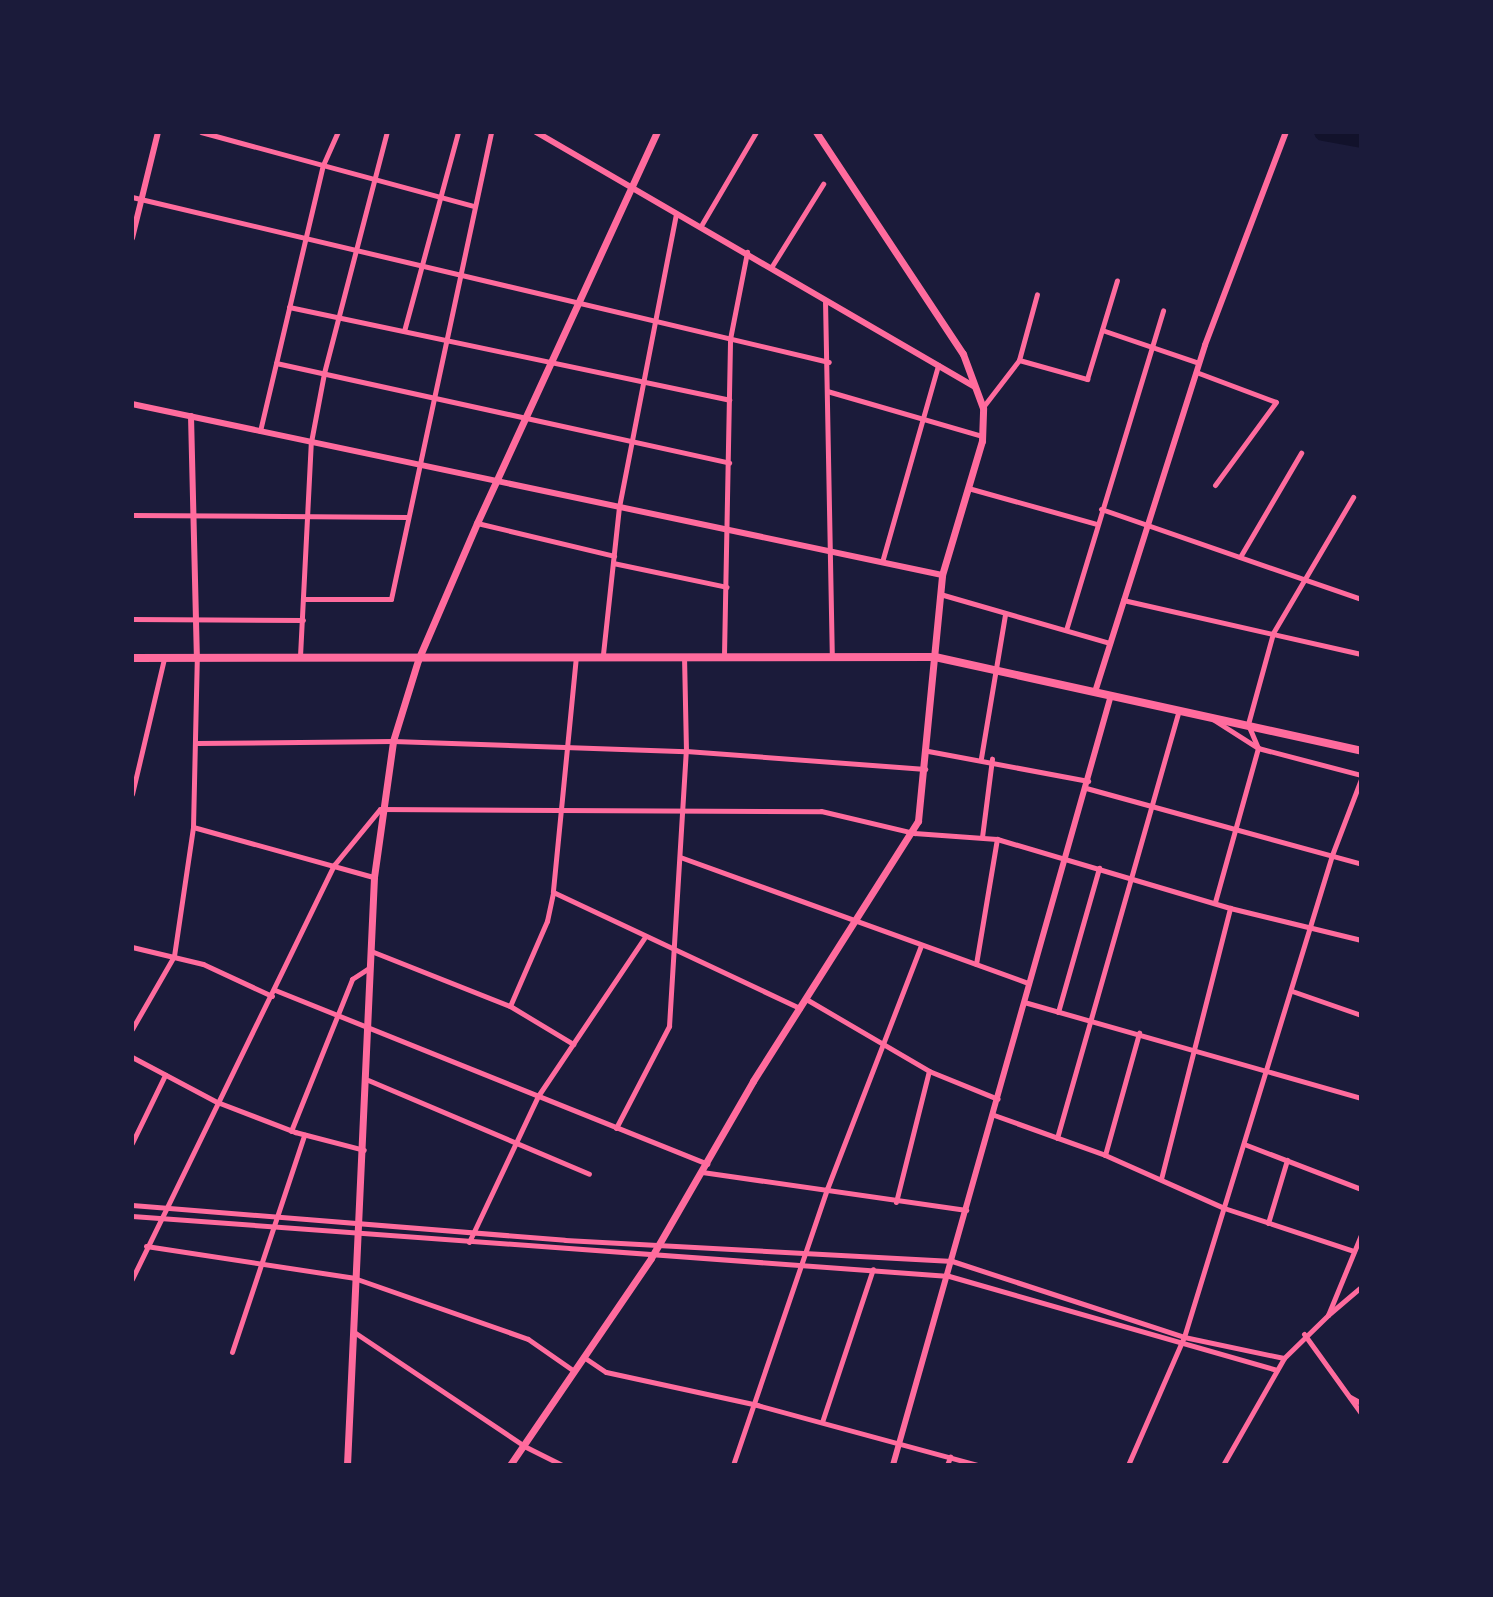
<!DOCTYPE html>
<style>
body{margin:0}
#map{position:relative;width:1493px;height:1597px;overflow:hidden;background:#1b1b3a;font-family:Manrope,sans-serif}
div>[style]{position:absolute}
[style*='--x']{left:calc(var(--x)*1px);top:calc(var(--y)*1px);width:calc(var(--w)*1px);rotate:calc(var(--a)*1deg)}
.river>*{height:18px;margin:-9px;padding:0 9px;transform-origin:9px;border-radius:9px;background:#12122b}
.minor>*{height:5px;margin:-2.5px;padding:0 2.5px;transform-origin:2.5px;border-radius:2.5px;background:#ff6b9d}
.tertiary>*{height:6px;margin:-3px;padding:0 3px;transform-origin:3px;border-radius:3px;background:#ff6b9d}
.secondary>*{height:7px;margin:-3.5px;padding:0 3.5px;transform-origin:3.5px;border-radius:3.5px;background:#ff6b9d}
.primary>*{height:8px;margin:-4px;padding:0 4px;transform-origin:4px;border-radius:4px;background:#ff6b9d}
span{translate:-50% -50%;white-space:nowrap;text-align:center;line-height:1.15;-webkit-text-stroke:8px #1b1b3a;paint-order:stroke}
.frame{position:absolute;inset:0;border:134px solid #1b1b3a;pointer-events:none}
</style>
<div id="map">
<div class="river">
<div style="--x:1323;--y:132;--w:39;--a:10"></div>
</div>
<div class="minor">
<div style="--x:201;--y:132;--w:283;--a:15.2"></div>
<div style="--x:132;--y:197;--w:716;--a:13.32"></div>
<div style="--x:702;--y:224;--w:107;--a:-59.6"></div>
<div style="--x:772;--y:266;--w:97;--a:-58.1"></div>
<div style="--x:825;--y:300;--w:355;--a:88.9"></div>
<div style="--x:289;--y:307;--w:450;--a:11.9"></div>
<div style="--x:1102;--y:330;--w:102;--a:18.8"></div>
<div style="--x:404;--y:331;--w:206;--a:-74.8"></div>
<div style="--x:1019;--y:360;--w:68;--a:-74.7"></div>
<div style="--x:276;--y:363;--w:464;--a:12.4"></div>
<div style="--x:1196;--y:372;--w:85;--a:20.6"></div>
<div style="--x:1276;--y:402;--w:103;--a:126.3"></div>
<div style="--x:827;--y:391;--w:161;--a:16.2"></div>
<div style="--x:983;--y:407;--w:59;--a:-52.5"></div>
<div style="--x:1019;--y:360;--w:71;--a:15.6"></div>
<div style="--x:1087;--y:379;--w:103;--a:-73.1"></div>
<div style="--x:260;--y:431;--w:273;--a:-76.7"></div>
<div style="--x:323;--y:165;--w:36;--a:-66"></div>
<div style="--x:968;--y:488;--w:134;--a:15.6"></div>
<div style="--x:1101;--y:509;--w:275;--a:19.1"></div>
<div style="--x:132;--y:515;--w:275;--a:0.4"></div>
<div style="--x:477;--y:523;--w:141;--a:13.5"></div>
<div style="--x:1240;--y:557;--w:121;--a:-59.6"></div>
<div style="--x:882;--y:562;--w:205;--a:-74.1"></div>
<div style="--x:613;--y:563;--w:116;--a:11.9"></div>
<div style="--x:940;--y:594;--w:177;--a:16.1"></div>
<div style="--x:304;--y:599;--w:87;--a:0"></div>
<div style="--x:391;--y:599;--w:478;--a:-77.9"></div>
<div style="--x:1123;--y:600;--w:244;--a:12.8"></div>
<div style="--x:132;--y:619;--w:171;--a:0.3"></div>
<div style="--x:1066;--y:630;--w:334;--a:-73.1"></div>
<div style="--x:603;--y:654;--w:148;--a:-83.8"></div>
<div style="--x:619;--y:507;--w:299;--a:-79"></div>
<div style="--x:724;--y:655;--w:316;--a:-88.9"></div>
<div style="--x:730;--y:339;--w:89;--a:-78.9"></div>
<div style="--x:300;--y:656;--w:214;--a:-87.1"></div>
<div style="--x:311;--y:442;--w:70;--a:-79.3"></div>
<div style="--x:324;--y:373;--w:249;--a:-75.4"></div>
<div style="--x:576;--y:656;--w:237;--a:95.6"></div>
<div style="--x:553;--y:892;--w:273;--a:25.2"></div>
<div style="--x:1214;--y:720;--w:52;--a:32.5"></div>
<div style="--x:1258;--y:748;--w:106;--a:14.7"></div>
<div style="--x:196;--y:743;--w:197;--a:-0.6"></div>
<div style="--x:393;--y:741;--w:293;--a:2"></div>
<div style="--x:686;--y:751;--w:240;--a:4.3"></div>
<div style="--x:928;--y:751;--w:163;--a:10.6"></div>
<div style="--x:981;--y:758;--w:146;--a:-80.5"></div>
<div style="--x:1086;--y:788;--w:285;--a:15.4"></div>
<div style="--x:132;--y:794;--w:139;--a:-76.7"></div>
<div style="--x:193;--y:827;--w:187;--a:15.5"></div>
<div style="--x:982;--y:837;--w:79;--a:-82.7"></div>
<div style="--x:680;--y:857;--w:371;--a:19.9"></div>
<div style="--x:1215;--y:902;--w:160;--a:-74.4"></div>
<div style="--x:1258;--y:748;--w:26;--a:-113"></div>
<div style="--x:1248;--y:724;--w:94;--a:-74.6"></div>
<div style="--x:1273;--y:633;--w:158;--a:-59.5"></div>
<div style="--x:132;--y:947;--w:73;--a:13.5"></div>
<div style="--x:203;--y:964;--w:76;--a:24.9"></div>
<div style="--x:371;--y:951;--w:149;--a:21.6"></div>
<div style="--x:510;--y:1006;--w:74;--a:31.1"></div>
<div style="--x:976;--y:964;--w:127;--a:-80.5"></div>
<div style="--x:275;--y:990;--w:466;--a:21.9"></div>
<div style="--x:1292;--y:991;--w:73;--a:19.2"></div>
<div style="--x:806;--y:999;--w:143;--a:30.3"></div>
<div style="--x:929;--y:1071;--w:74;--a:22.1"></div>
<div style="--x:1024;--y:1002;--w:350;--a:15.9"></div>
<div style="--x:510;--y:1006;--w:93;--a:-66.5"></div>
<div style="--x:547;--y:921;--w:30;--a:-78"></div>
<div style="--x:1058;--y:1012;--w:150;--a:-74.1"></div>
<div style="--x:132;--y:1029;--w:84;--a:-60.1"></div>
<div style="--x:174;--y:956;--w:130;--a:-81.6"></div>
<div style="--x:193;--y:827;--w:170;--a:-88.7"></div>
<div style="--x:132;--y:1057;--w:96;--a:27.9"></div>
<div style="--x:217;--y:1102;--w:84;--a:21"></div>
<div style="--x:295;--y:1132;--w:71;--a:14.6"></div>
<div style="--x:368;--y:1080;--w:240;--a:23"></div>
<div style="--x:994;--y:1115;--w:118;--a:19.8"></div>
<div style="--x:1105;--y:1155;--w:130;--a:24"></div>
<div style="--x:1224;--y:1208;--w:137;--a:18.3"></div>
<div style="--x:616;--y:1128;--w:115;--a:-62.5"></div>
<div style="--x:669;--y:1026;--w:276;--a:-86.5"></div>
<div style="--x:686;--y:751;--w:95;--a:-91.2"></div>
<div style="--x:291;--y:1131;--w:164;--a:-68.1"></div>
<div style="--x:352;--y:979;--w:20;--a:-33"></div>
<div style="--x:1057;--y:1138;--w:444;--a:-74.1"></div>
<div style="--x:132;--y:1143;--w:76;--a:-64.1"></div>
<div style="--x:1244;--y:1144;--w:125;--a:21"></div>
<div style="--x:1105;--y:1155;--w:127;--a:-74.4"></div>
<div style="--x:702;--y:1172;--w:267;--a:8.2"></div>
<div style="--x:1161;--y:1179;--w:280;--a:-75.7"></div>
<div style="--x:896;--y:1202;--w:135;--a:-75.9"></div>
<div style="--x:132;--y:1205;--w:434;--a:4.6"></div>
<div style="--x:565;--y:1240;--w:388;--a:3.1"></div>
<div style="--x:952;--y:1261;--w:244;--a:18.1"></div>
<div style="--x:1184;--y:1337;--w:102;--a:11.9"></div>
<div style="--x:132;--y:1216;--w:819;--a:4.2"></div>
<div style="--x:949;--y:1276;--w:341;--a:16"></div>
<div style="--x:1268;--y:1223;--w:66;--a:-73.2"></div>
<div style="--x:469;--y:1242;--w:161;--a:-64.7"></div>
<div style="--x:538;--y:1096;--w:190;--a:-56.1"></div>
<div style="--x:146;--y:1246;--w:210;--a:8.7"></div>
<div style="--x:354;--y:1278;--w:184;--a:19.3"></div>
<div style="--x:528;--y:1339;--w:56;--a:34.8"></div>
<div style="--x:132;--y:1279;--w:461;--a:-64"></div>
<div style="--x:334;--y:865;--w:72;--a:-50.6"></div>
<div style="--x:380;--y:809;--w:441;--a:0.3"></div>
<div style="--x:821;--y:811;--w:96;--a:13.3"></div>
<div style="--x:914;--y:833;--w:83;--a:4.1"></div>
<div style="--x:997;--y:839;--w:243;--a:16.5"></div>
<div style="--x:1230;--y:908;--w:135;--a:13.7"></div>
<div style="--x:1328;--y:1315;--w:43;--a:-40.3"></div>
<div style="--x:354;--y:1332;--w:205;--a:33.8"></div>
<div style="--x:524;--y:1446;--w:42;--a:26.6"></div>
<div style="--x:1304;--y:1334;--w:97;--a:54.2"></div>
<div style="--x:232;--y:1352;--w:229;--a:-71.6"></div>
<div style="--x:585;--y:1358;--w:25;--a:34"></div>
<div style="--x:606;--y:1372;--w:155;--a:12.3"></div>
<div style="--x:757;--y:1405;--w:229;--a:15.2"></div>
<div style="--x:1350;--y:1397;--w:13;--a:29"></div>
<div style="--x:822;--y:1422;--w:161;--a:-71.6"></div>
<div style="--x:733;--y:1465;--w:292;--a:-71.2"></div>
<div style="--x:827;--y:1189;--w:261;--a:-68.9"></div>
<div style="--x:947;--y:1465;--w:9;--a:-69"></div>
<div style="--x:1128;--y:1465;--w:140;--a:-66.4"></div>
<div style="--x:1184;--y:1337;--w:504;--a:-72.93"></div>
<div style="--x:1332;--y:855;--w:81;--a:-69.1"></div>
<div style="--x:1223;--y:1465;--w:123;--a:-60.3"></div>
<div style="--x:1284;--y:1358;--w:62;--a:-44.3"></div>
<div style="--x:1328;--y:1315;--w:87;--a:-67.6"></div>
</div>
<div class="tertiary">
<div style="--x:536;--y:132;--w:508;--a:30.15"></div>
<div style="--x:132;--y:238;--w:109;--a:-76.2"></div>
<div style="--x:132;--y:404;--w:828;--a:11.92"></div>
<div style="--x:191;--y:416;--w:240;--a:88.6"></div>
<div style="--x:1095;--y:692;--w:364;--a:-72.4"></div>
<div style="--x:1205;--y:345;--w:228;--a:-69.2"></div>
<div style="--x:893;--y:1465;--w:800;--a:-74.19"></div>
</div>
<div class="secondary">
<div style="--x:347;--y:1465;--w:589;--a:-87.37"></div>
<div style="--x:374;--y:877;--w:137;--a:-82"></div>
<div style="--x:393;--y:741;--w:85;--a:-72.8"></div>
<div style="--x:418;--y:660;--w:149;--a:-66.7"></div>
<div style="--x:477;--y:523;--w:430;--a:-65.3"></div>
<div style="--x:510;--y:1465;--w:250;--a:-55.7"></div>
<div style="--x:651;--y:1258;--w:204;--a:-60"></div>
<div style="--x:753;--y:1081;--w:308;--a:-57.6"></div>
<div style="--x:918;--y:821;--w:247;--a:-84.4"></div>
<div style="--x:942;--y:575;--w:140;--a:-73.4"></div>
<div style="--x:982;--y:441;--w:33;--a:-88"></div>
<div style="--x:983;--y:408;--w:58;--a:-110.3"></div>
<div style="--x:963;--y:354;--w:266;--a:-123.5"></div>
</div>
<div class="primary">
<div style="--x:132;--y:658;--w:803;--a:-0.07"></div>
<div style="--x:935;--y:657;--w:436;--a:12.4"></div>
</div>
<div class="frame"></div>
</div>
